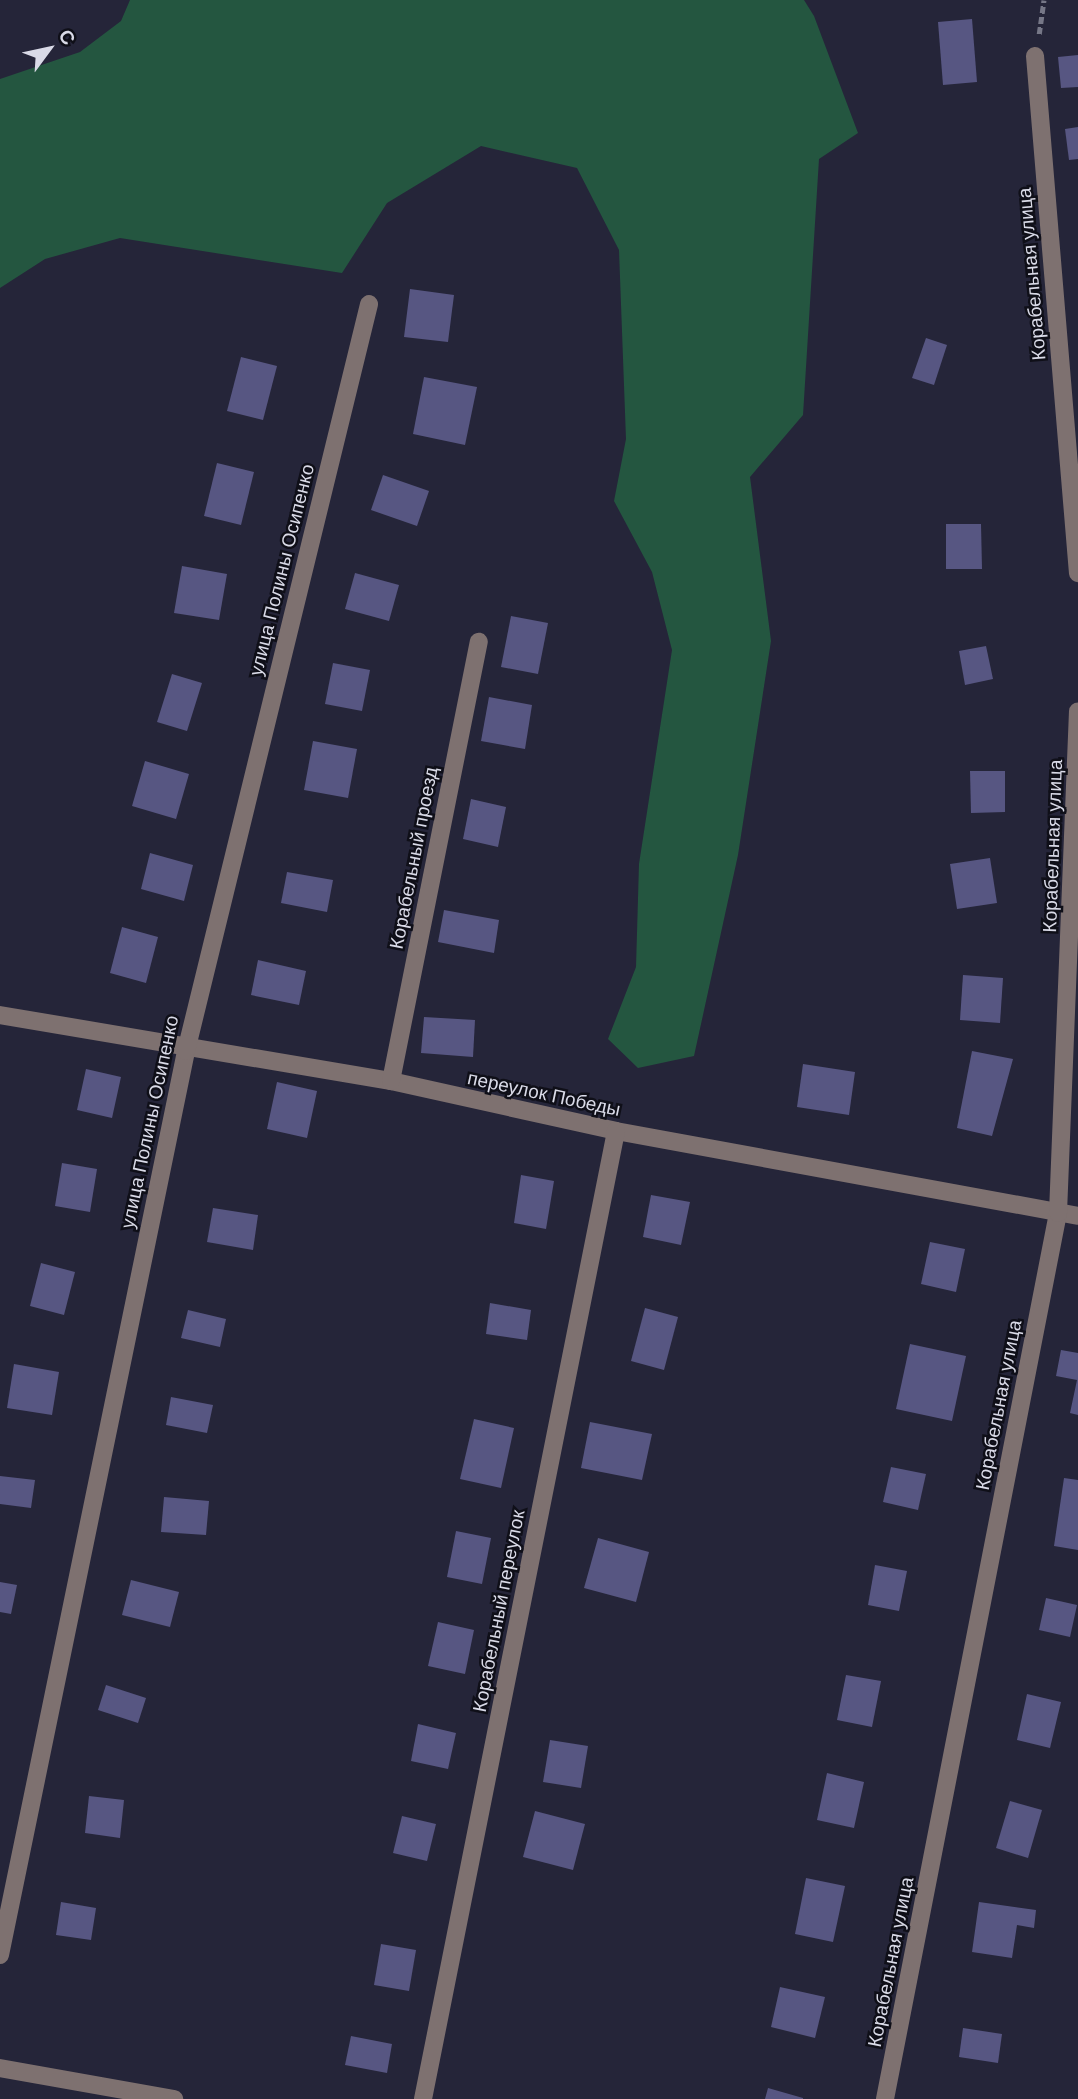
<!DOCTYPE html>
<meta charset="utf-8">
<style>
body{margin:0}
#map{position:relative;width:1078px;height:2099px;overflow:hidden;background:#252539;font-family:"DM Sans",sans-serif}
div>[style]{position:absolute}
[style*='--x']{left:calc(var(--x)*1px);top:calc(var(--y)*1px);width:calc(var(--w)*1px);rotate:calc(var(--a)*1deg)}
.green>*{inset:0;background:#245640}
.building>*{inset:0;background:#575682}
.path>*{height:4.5px;margin-top:-2.25px;transform-origin:0;background:repeating-linear-gradient(90deg,#767787 0 7px,transparent 0 10.5px)}
.minor>*{height:18px;margin:-9px;padding:0 9px;transform-origin:9px;border-radius:9px;background:#7e7170}
span{translate:-50% -50%;white-space:nowrap;text-align:center;line-height:1.15;-webkit-text-stroke:5px #0f0f18;paint-order:stroke}
.street-label{font-size:19px;color:#d9dae7}
.north{position:absolute;left:14px;top:14px;width:70px;height:70px;-webkit-text-stroke:5px #0f0f18;paint-order:stroke;rotate:57deg;font-size:19px;font-weight:700;line-height:28px;text-align:center;color:#d9dae7}
.north::after{content:'';display:block;margin:auto;width:24px;height:32px;background:#d9dae7;clip-path:polygon(50% 0,100% 100%,50% 72%,0 100%)}
</style>
<div id="map">
<div class="green">
<div style="clip-path:polygon(130px 0,804px 0,814px 16px,858px 133px,819px 159px,803px 415px,750px 477px,771px 641px,738px 855px,694px 1056px,638px 1068px,608px 1039px,636px 967px,639px 864px,672px 650px,652px 572px,614px 501px,626px 439px,619px 250px,577px 168px,481px 146px,387px 203px,342px 273px,120px 238px,45px 259px,0 288px,0 79px,80px 52px,121px 21px)"></div>
</div>
<div class="building">
<div style="clip-path:polygon(972px 19px,977px 82px,943px 85px,938px 22px)"></div>
<div style="clip-path:polygon(1078px 55px,1078px 87px,1061px 88px,1058px 57px)"></div>
<div style="clip-path:polygon(1078px 127px,1078px 159px,1069px 160px,1065px 129px)"></div>
<div style="clip-path:polygon(410px 289px,454px 295px,448px 342px,404px 337px)"></div>
<div style="clip-path:polygon(926px 338px,947px 345px,934px 385px,912px 378px)"></div>
<div style="clip-path:polygon(241px 357px,277px 366px,263px 420px,227px 411px)"></div>
<div style="clip-path:polygon(424px 377px,477px 387px,465px 445px,413px 434px)"></div>
<div style="clip-path:polygon(217px 463px,254px 472px,241px 525px,204px 516px)"></div>
<div style="clip-path:polygon(383px 475px,429px 491px,417px 526px,371px 510px)"></div>
<div style="clip-path:polygon(946px 524px,981px 524px,982px 569px,946px 569px)"></div>
<div style="clip-path:polygon(182px 566px,227px 574px,219px 620px,174px 613px)"></div>
<div style="clip-path:polygon(355px 573px,399px 585px,389px 621px,345px 609px)"></div>
<div style="clip-path:polygon(511px 616px,548px 623px,538px 674px,501px 667px)"></div>
<div style="clip-path:polygon(986px 646px,993px 679px,965px 685px,959px 651px)"></div>
<div style="clip-path:polygon(333px 663px,370px 670px,362px 711px,325px 704px)"></div>
<div style="clip-path:polygon(172px 674px,202px 683px,187px 731px,157px 722px)"></div>
<div style="clip-path:polygon(489px 697px,532px 705px,525px 749px,481px 741px)"></div>
<div style="clip-path:polygon(313px 741px,357px 749px,348px 798px,304px 790px)"></div>
<div style="clip-path:polygon(145px 761px,189px 774px,176px 819px,132px 806px)"></div>
<div style="clip-path:polygon(970px 771px,1005px 771px,1005px 812px,971px 813px)"></div>
<div style="clip-path:polygon(471px 799px,506px 807px,498px 847px,463px 839px)"></div>
<div style="clip-path:polygon(150px 853px,193px 865px,184px 901px,141px 889px)"></div>
<div style="clip-path:polygon(990px 858px,997px 903px,957px 909px,950px 864px)"></div>
<div style="clip-path:polygon(287px 872px,333px 880px,327px 912px,281px 903px)"></div>
<div style="clip-path:polygon(444px 910px,499px 920px,494px 953px,438px 942px)"></div>
<div style="clip-path:polygon(122px 927px,158px 937px,146px 983px,110px 973px)"></div>
<div style="clip-path:polygon(258px 960px,306px 971px,299px 1005px,251px 995px)"></div>
<div style="clip-path:polygon(963px 975px,1003px 978px,1000px 1023px,960px 1020px)"></div>
<div style="clip-path:polygon(424px 1017px,475px 1020px,473px 1057px,421px 1053px)"></div>
<div style="clip-path:polygon(972px 1051px,1013px 1059px,992px 1136px,957px 1128px)"></div>
<div style="clip-path:polygon(803px 1064px,855px 1072px,849px 1115px,797px 1107px)"></div>
<div style="clip-path:polygon(86px 1069px,121px 1077px,112px 1118px,77px 1110px)"></div>
<div style="clip-path:polygon(277px 1082px,317px 1091px,307px 1138px,267px 1129px)"></div>
<div style="clip-path:polygon(62px 1163px,97px 1169px,90px 1212px,55px 1206px)"></div>
<div style="clip-path:polygon(521px 1175px,554px 1181px,546px 1229px,514px 1223px)"></div>
<div style="clip-path:polygon(651px 1195px,690px 1202px,681px 1245px,643px 1237px)"></div>
<div style="clip-path:polygon(213px 1208px,258px 1215px,253px 1250px,207px 1242px)"></div>
<div style="clip-path:polygon(930px 1242px,965px 1249px,956px 1292px,921px 1284px)"></div>
<div style="clip-path:polygon(41px 1263px,75px 1272px,64px 1315px,30px 1306px)"></div>
<div style="clip-path:polygon(490px 1303px,531px 1310px,527px 1340px,486px 1334px)"></div>
<div style="clip-path:polygon(645px 1308px,678px 1317px,664px 1370px,631px 1361px)"></div>
<div style="clip-path:polygon(188px 1310px,226px 1319px,220px 1347px,181px 1338px)"></div>
<div style="clip-path:polygon(910px 1344px,966px 1356px,952px 1421px,896px 1409px)"></div>
<div style="clip-path:polygon(1061px 1350px,1078px 1353px,1078px 1415px,1070px 1413px,1077px 1380px,1056px 1376px)"></div>
<div style="clip-path:polygon(14px 1364px,59px 1372px,52px 1415px,7px 1408px)"></div>
<div style="clip-path:polygon(171px 1397px,213px 1405px,207px 1433px,166px 1425px)"></div>
<div style="clip-path:polygon(474px 1419px,514px 1428px,501px 1488px,460px 1479px)"></div>
<div style="clip-path:polygon(590px 1422px,652px 1434px,642px 1480px,581px 1468px)"></div>
<div style="clip-path:polygon(891px 1467px,926px 1474px,918px 1510px,883px 1502px)"></div>
<div style="clip-path:polygon(0 1476px,35px 1480px,31px 1508px,0 1504px)"></div>
<div style="clip-path:polygon(1064px 1478px,1078px 1480px,1078px 1550px,1054px 1546px)"></div>
<div style="clip-path:polygon(164px 1497px,209px 1501px,206px 1535px,161px 1532px)"></div>
<div style="clip-path:polygon(456px 1531px,491px 1538px,482px 1584px,447px 1577px)"></div>
<div style="clip-path:polygon(598px 1538px,649px 1552px,636px 1602px,584px 1588px)"></div>
<div style="clip-path:polygon(875px 1565px,907px 1571px,899px 1611px,868px 1605px)"></div>
<div style="clip-path:polygon(131px 1580px,179px 1592px,170px 1627px,122px 1615px)"></div>
<div style="clip-path:polygon(0 1582px,17px 1585px,11px 1614px,0 1612px)"></div>
<div style="clip-path:polygon(1046px 1598px,1077px 1605px,1070px 1637px,1039px 1630px)"></div>
<div style="clip-path:polygon(438px 1622px,474px 1630px,465px 1674px,428px 1666px)"></div>
<div style="clip-path:polygon(846px 1675px,881px 1681px,872px 1727px,837px 1720px)"></div>
<div style="clip-path:polygon(106px 1685px,146px 1698px,138px 1723px,98px 1710px)"></div>
<div style="clip-path:polygon(1027px 1694px,1061px 1702px,1050px 1748px,1017px 1740px)"></div>
<div style="clip-path:polygon(418px 1724px,456px 1733px,448px 1769px,411px 1761px)"></div>
<div style="clip-path:polygon(550px 1740px,588px 1746px,581px 1788px,543px 1782px)"></div>
<div style="clip-path:polygon(827px 1773px,864px 1782px,854px 1828px,817px 1820px)"></div>
<div style="clip-path:polygon(89px 1796px,124px 1800px,120px 1838px,85px 1833px)"></div>
<div style="clip-path:polygon(1010px 1801px,1042px 1810px,1028px 1858px,996px 1848px)"></div>
<div style="clip-path:polygon(535px 1811px,585px 1824px,573px 1870px,523px 1857px)"></div>
<div style="clip-path:polygon(402px 1816px,436px 1824px,427px 1861px,393px 1853px)"></div>
<div style="clip-path:polygon(806px 1878px,845px 1886px,833px 1942px,795px 1934px)"></div>
<div style="clip-path:polygon(61px 1902px,96px 1908px,91px 1940px,56px 1935px)"></div>
<div style="clip-path:polygon(979px 1902px,1036px 1910px,1034px 1928px,1017px 1925px,1012px 1958px,972px 1952px)"></div>
<div style="clip-path:polygon(381px 1944px,416px 1950px,409px 1991px,374px 1985px)"></div>
<div style="clip-path:polygon(780px 1987px,825px 1997px,815px 2038px,771px 2027px)"></div>
<div style="clip-path:polygon(963px 2028px,1002px 2034px,998px 2063px,959px 2057px)"></div>
<div style="clip-path:polygon(351px 2036px,392px 2044px,387px 2073px,345px 2065px)"></div>
<div style="clip-path:polygon(768px 2088px,803px 2098px,803px 2099px,765px 2099px)"></div>
</div>
<div class="path">
<div style="--x:1039;--y:34;--w:34;--a:-82"></div>
</div>
<div class="minor">
<div style="--x:1035;--y:56;--w:519;--a:85.25"></div>
<div style="--x:0;--y:1015;--w:397;--a:9.6"></div>
<div style="--x:391;--y:1081;--w:230;--a:12.5"></div>
<div style="--x:616;--y:1131;--w:470;--a:10.4"></div>
<div style="--x:391;--y:1081;--w:448;--a:-78.7"></div>
<div style="--x:0;--y:1955;--w:923;--a:-78.37"></div>
<div style="--x:186;--y:1051;--w:769;--a:-76.23"></div>
<div style="--x:0;--y:2068;--w:177;--a:10.1"></div>
<div style="--x:423;--y:2099;--w:987;--a:-78.72"></div>
<div style="--x:885;--y:2099;--w:903;--a:-78.95"></div>
<div style="--x:1058;--y:1213;--w:502;--a:-87.72"></div>
</div>
<div class="street-label">
<span style="left:1032px;top:274px;rotate:-95deg">Корабельная улица</span>
<span style="left:282px;top:570px;rotate:-76deg">улица Полины Осипенко</span>
<span style="left:1053px;top:846px;rotate:-88deg">Корабельная улица</span>
<span style="left:414px;top:858px;rotate:-79deg">Корабельный проезд</span>
<span style="left:544px;top:1094px;rotate:12deg">переулок Победы</span>
<span style="left:150px;top:1122px;rotate:-78deg">улица Полины Осипенко</span>
<span style="left:999px;top:1405px;rotate:-79deg">Корабельная улица</span>
<span style="left:499px;top:1611px;rotate:-79deg">Корабельный переулок</span>
<span style="left:891px;top:1962px;rotate:-79deg">Корабельная улица</span>
</div>
<div class="north">С</div>
</div>
